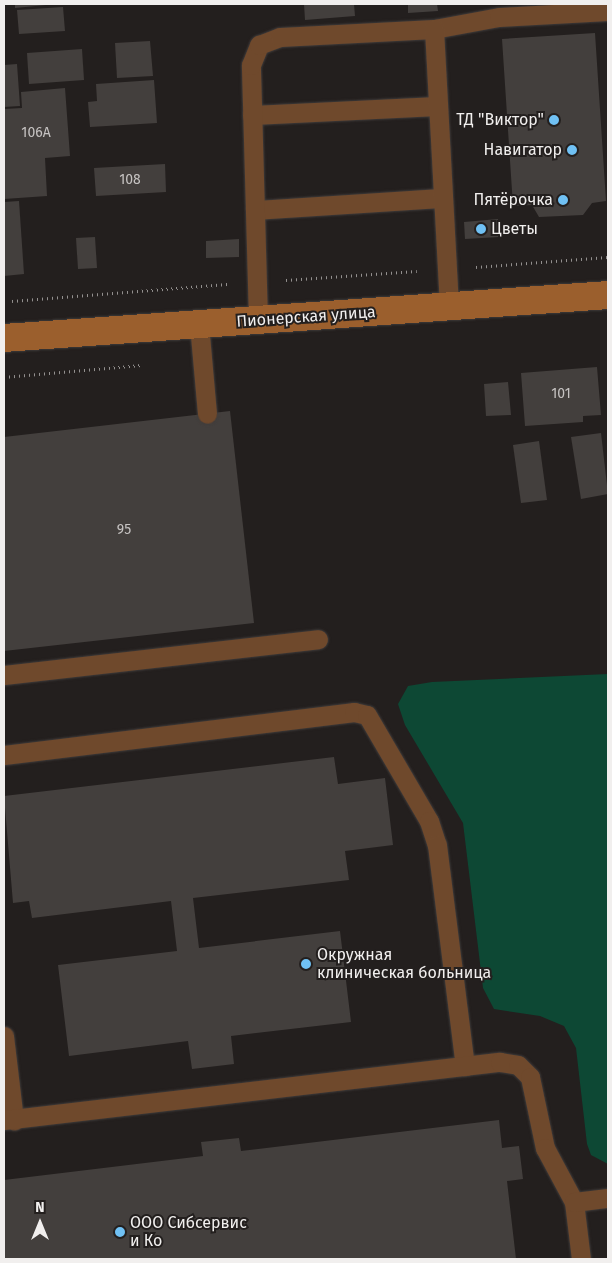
<!DOCTYPE html>
<meta charset="utf-8">
<style>
body{margin:0}
#map{position:relative;width:612px;height:1263px;overflow:hidden;background:#231f1e;font-family:"Fira Sans",sans-serif}
div>[style]{position:absolute}
[style*='--x']{left:calc(var(--x)*1px);top:calc(var(--y)*1px);width:calc(var(--w)*1px);rotate:calc(var(--a)*1deg)}
.green>*{inset:0;background:#0d4834}
.building>*{inset:0;background:#433f3d}
.path>*{height:3px;margin-top:-1.5px;transform-origin:0;background:repeating-linear-gradient(90deg,#93908f 0 1px,transparent 0 5px)}
.roads{filter:drop-shadow(0 0 1px #403c3b) drop-shadow(0 0 1px #403c3b)}
.lane>*{height:19px;margin:-9.5px;padding:0 9.5px;transform-origin:9.5px;border-radius:9.5px;background:#6f492c}
.secondary>*{height:28px;margin:-14px;padding:0 14px;transform-origin:14px;border-radius:14px;background:#9b5f2d}
.dots>*{width:14px;height:14px;translate:-50% -50%;box-sizing:border-box;border:2px solid #231f1e;border-radius:50%}
span{translate:-50% -50%;white-space:nowrap;text-align:center;line-height:1.15;-webkit-text-stroke:4px #231f1e;paint-order:stroke}
.number-label{font-size:14px;color:#c6c3c2}
.number-label span{-webkit-text-stroke-width:0}
.poi-label{font-size:16px;color:#f1efee}
.right{translate:-100% -50%;text-align:right}
.left{translate:0 -50%;text-align:left}
.street-label{font-size:16px;color:#f1efee}
.frame{position:absolute;inset:0;border:5px solid #f1efee;pointer-events:none}
.north{position:absolute;left:15px;top:1198px;width:50px;height:50px;-webkit-text-stroke:4px #231f1e;paint-order:stroke;rotate:0deg;font-size:14px;font-weight:700;line-height:20px;text-align:center;color:#f1efee}
.north::after{content:'';display:block;margin:auto;width:18px;height:22px;background:#f1efee;clip-path:polygon(50% 0,100% 100%,50% 72%,0 100%)}
</style>
<div id="map">
<div class="green">
<div style="clip-path:polygon(608px 674px,608px 1164px,591px 1155px,587px 1144px,576px 1048px,564px 1026px,540px 1016px,494px 1009px,483px 988px,463px 823px,405px 725px,398px 704px,408px 686px,432px 682px)"></div>
</div>
<div class="building">
<div style="clip-path:polygon(15px 4px,46px 4px,46px 5px,15px 8px)"></div>
<div style="clip-path:polygon(304px 4px,354px 4px,355px 16px,305px 20px)"></div>
<div style="clip-path:polygon(408px 4px,437px 4px,438px 11px,408px 13px)"></div>
<div style="clip-path:polygon(63px 7px,65px 31px,19px 34px,17px 10px)"></div>
<div style="clip-path:polygon(595px 33px,606px 201px,592px 203px,583px 215px,539px 217px,532px 205px,513px 206px,502px 39px)"></div>
<div style="clip-path:polygon(150px 41px,153px 76px,117px 78px,115px 43px)"></div>
<div style="clip-path:polygon(82px 49px,84px 80px,29px 84px,27px 53px)"></div>
<div style="clip-path:polygon(17px 64px,20px 106px,4px 107px,4px 65px)"></div>
<div style="clip-path:polygon(154px 80px,157px 123px,90px 127px,88px 102px,97px 101px,96px 84px)"></div>
<div style="clip-path:polygon(65px 88px,70px 156px,45px 158px,47px 196px,4px 199px,4px 109px,22px 108px,21px 92px)"></div>
<div style="clip-path:polygon(165px 164px,166px 192px,96px 196px,94px 168px)"></div>
<div style="clip-path:polygon(19px 201px,24px 274px,4px 276px,4px 202px)"></div>
<div style="clip-path:polygon(498px 219px,499px 237px,465px 239px,464px 222px)"></div>
<div style="clip-path:polygon(95px 237px,97px 268px,78px 269px,76px 238px)"></div>
<div style="clip-path:polygon(239px 239px,239px 257px,206px 258px,206px 241px)"></div>
<div style="clip-path:polygon(597px 367px,601px 415px,583px 416px,583px 422px,525px 426px,521px 373px)"></div>
<div style="clip-path:polygon(508px 382px,511px 415px,486px 416px,484px 384px)"></div>
<div style="clip-path:polygon(230px 411px,254px 623px,4px 651px,4px 437px)"></div>
<div style="clip-path:polygon(601px 433px,608px 494px,581px 499px,571px 437px)"></div>
<div style="clip-path:polygon(539px 441px,547px 500px,521px 503px,513px 445px)"></div>
<div style="clip-path:polygon(334px 757px,338px 784px,385px 778px,393px 845px,345px 851px,349px 880px,193px 898px,199px 948px,340px 931px,351px 1022px,231px 1036px,234px 1064px,192px 1069px,188px 1041px,69px 1056px,58px 965px,177px 951px,171px 901px,32px 918px,29px 901px,13px 903px,4px 796px)"></div>
<div style="clip-path:polygon(499px 1120px,502px 1148px,519px 1146px,523px 1179px,507px 1181px,516px 1259px,4px 1259px,4px 1180px,203px 1156px,201px 1142px,239px 1138px,241px 1151px)"></div>
</div>
<div class="path">
<div style="--x:476;--y:267;--w:132;--a:-4.3"></div>
<div style="--x:286;--y:280;--w:131;--a:-3.9"></div>
<div style="--x:12;--y:301;--w:216;--a:-4.5"></div>
<div style="--x:4;--y:377;--w:138;--a:-5"></div>
</div>
<div class="roads">
<div class="lane">
<div style="--x:434;--y:29;--w:66;--a:-10.5"></div>
<div style="--x:499;--y:17;--w:109;--a:-3.2"></div>
<div style="--x:252;--y:115;--w:186;--a:-2.8"></div>
<div style="--x:255;--y:210;--w:188;--a:-3.7"></div>
<div style="--x:258;--y:320;--w:255;--a:-91.6"></div>
<div style="--x:251;--y:65;--w:22;--a:-68"></div>
<div style="--x:259;--y:45;--w:22;--a:-21"></div>
<div style="--x:280;--y:37;--w:154;--a:-3"></div>
<div style="--x:434;--y:29;--w:277;--a:86.9"></div>
<div style="--x:199;--y:324;--w:90;--a:84.9"></div>
<div style="--x:4;--y:675;--w:316;--a:-6.5"></div>
<div style="--x:4;--y:755;--w:353;--a:-7"></div>
<div style="--x:354;--y:712;--w:13;--a:13"></div>
<div style="--x:367;--y:715;--w:123;--a:59.7"></div>
<div style="--x:429;--y:821;--w:25;--a:72"></div>
<div style="--x:437;--y:845;--w:223;--a:82.8"></div>
<div style="--x:4;--y:1036;--w:85;--a:83.2"></div>
<div style="--x:4;--y:1120;--w:499;--a:-6.7"></div>
<div style="--x:500;--y:1062;--w:18;--a:9"></div>
<div style="--x:518;--y:1065;--w:17;--a:45"></div>
<div style="--x:530;--y:1077;--w:73;--a:78.1"></div>
<div style="--x:545;--y:1148;--w:61;--a:61.8"></div>
<div style="--x:574;--y:1202;--w:57;--a:83"></div>
<div style="--x:574;--y:1202;--w:34;--a:-7"></div>
</div>
<div class="secondary">
<div style="--x:4;--y:338;--w:606;--a:-4.07"></div>
</div>
</div>
<div class="dots">
<div style="left:554px;top:120px;background:#70c1f4"></div>
<div style="left:572px;top:150px;background:#70c1f4"></div>
<div style="left:563px;top:200px;background:#70c1f4"></div>
<div style="left:481px;top:229px;background:#70c1f4"></div>
<div style="left:306px;top:964px;background:#70c1f4"></div>
<div style="left:120px;top:1232px;background:#70c1f4"></div>
</div>
<div class="number-label">
<span style="left:36px;top:133px">106А</span>
<span style="left:130px;top:180px">108</span>
<span style="left:561px;top:394px">101</span>
<span style="left:124px;top:530px">95</span>
</div>
<div class="poi-label">
<span class="right" style="left:544px;top:120px">ТД "Виктор"</span>
<span class="right" style="left:562px;top:150px">Навигатор</span>
<span class="right" style="left:553px;top:200px">Пятёрочка</span>
<span class="left" style="left:491px;top:229px">Цветы</span>
<span class="left" style="left:317px;top:964px">Окружная<br>клиническая больница</span>
<span class="left" style="left:130px;top:1232px">ООО Сибсервис<br>и Ко</span>
</div>
<div class="street-label">
<span style="left:306px;top:317px;rotate:-4deg">Пионерская улица</span>
</div>
<div class="frame"></div>
<div class="north">N</div>
</div>
